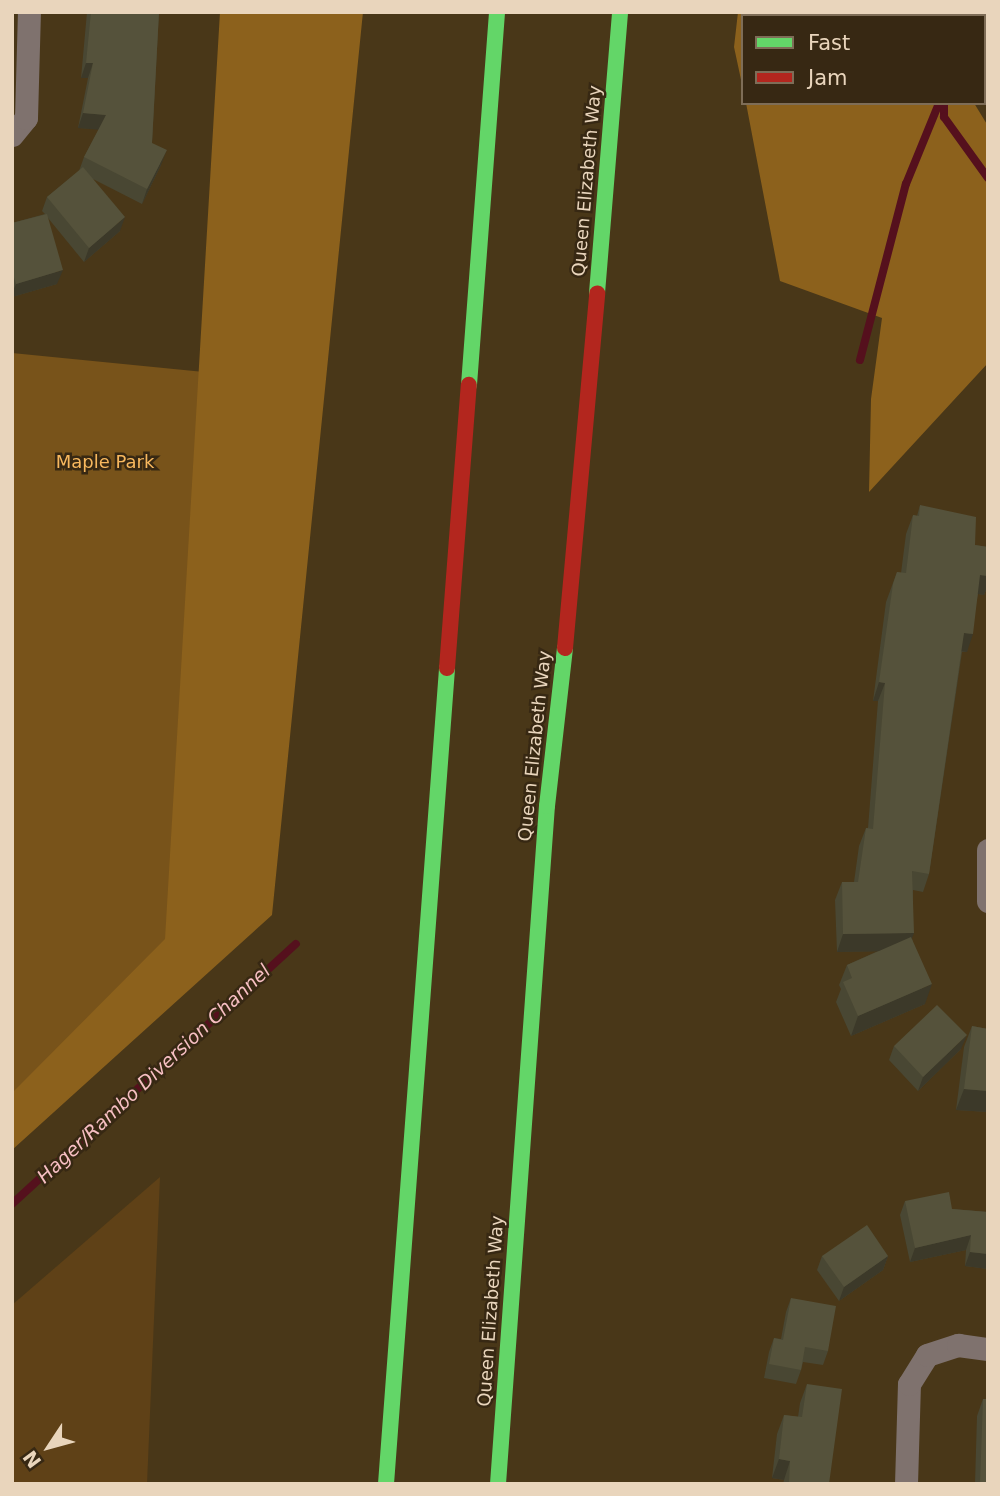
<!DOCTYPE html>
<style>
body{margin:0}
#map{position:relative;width:1000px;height:1496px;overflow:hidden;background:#493718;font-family:"DejaVu Sans",sans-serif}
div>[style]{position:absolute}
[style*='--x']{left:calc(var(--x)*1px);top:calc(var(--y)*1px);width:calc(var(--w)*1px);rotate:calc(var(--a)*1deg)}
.built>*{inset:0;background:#5f4117}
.green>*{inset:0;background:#78531a}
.forest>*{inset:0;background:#8c611c}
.stream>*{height:8px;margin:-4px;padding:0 4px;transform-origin:4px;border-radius:4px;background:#55101d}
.street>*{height:23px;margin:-11.5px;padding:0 11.5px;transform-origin:11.5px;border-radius:11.5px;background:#7f726e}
.fast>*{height:16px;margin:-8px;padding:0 8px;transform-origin:8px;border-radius:8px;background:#63d668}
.jam>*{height:16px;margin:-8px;padding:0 8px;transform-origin:8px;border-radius:8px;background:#b3261e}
.wall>*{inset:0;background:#494733}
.shaded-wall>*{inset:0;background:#3c3929}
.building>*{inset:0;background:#55523b}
span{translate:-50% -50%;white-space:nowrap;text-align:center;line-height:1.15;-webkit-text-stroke:5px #372813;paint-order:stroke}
.street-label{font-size:18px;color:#e9d5bc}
.park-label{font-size:18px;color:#f8b85e}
.water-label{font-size:19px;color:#f7bfc3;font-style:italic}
.frame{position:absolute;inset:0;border:14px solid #e9d5bc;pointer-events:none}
.legend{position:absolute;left:741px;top:14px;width:245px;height:91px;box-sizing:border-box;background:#372813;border:2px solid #7e6d57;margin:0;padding:9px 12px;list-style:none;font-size:21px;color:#e9d5bc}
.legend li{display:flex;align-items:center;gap:14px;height:35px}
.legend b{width:35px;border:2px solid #7e6d57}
.north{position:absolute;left:14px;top:1412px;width:70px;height:70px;-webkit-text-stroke:5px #372813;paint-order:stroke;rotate:234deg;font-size:19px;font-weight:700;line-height:28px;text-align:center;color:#e9d5bc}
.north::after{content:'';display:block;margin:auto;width:24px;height:32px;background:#e9d5bc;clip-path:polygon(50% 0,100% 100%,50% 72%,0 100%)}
</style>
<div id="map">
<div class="built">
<div style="clip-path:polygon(160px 1177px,147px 1484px,12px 1484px,12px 1305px)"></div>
</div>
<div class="green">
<div style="clip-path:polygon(12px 353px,204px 372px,170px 952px,12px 1103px)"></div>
</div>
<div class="forest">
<div style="clip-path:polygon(220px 12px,363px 12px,272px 915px,12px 1150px,12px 1093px,165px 939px)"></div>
<div style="clip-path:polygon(738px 12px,988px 12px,988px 52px,984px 16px,743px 16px,743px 89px,734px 47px)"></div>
<div style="clip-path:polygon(746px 103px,974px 103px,988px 126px,988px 363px,869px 492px,871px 399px,882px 318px,780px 281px)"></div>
</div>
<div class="stream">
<div style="--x:955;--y:16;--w:4;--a:-76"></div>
<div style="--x:944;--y:103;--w:14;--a:90"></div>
<div style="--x:944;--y:117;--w:75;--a:54.2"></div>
<div style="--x:860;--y:360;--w:182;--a:-75.4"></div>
<div style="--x:906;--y:184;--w:87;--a:-67.8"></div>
<div style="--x:12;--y:1204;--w:385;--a:-42.5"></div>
</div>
<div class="street">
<div style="--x:12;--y:135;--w:22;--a:-51"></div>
<div style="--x:26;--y:118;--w:106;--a:-88.4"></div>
<div style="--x:988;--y:850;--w:51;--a:90"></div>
<div style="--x:906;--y:1484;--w:100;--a:-88.3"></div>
<div style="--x:909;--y:1384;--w:34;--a:-58"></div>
<div style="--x:927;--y:1355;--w:33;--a:-18"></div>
<div style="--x:958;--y:1345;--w:30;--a:8"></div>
</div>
<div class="fast">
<div style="--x:597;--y:293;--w:282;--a:-85.3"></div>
<div style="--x:469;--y:385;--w:374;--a:-85.7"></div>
<div style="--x:386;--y:1484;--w:818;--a:-85.72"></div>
<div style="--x:498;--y:1484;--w:680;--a:-85.87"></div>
<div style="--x:547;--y:806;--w:159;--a:-83.5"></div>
</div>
<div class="jam">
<div style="--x:565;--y:648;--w:356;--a:-84.8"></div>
<div style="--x:447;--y:668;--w:284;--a:-85.6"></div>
</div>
<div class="wall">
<div style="clip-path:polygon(87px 12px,159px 12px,152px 143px,161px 165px,142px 204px,93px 179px,120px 231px,84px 262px,48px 218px,57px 284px,12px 297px,12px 223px,45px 214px,42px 211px,47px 197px,79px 171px,84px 157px,99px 129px,78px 128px,88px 78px,81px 78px)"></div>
<div style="clip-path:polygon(920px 505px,975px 545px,988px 547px,988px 585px,984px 595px,978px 594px,967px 652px,962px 652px,929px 874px,923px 892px,913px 890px,912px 938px,925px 1004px,851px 1036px,836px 1002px,841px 989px,839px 985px,847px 965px,878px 951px,837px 952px,835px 900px,842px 882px,854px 882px,859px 846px,866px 828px,868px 828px,878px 701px,873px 701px,886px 602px,897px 572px,901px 573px,906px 534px,913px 515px,917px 516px)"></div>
<div style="clip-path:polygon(972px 1026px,988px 1029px,988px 1112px,956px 1110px,964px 1047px)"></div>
<div style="clip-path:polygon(894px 1046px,961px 1049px,918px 1091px,889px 1060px)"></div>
<div style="clip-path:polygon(905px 1201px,952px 1209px,988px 1212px,988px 1269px,965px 1266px,966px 1250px,910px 1262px,900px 1215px)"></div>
<div style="clip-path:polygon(822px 1256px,888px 1256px,883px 1270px,839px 1301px,817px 1270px)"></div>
<div style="clip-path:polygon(791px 1298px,828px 1351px,823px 1365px,803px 1362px,801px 1370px,796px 1384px,764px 1378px,769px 1352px,774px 1338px,781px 1339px,786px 1312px)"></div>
<div style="clip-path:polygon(807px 1384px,829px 1484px,783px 1484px,784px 1480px,772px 1478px,777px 1434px,784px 1415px,798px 1417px,800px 1403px)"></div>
<div style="clip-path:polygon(983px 1399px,988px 1484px,975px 1484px,977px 1416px)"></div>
</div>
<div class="shaded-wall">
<div style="clip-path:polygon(86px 63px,93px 63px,88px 78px,81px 78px)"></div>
<div style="clip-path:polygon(83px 113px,106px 115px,101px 130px,78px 128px)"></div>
<div style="clip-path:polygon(167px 150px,161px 165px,142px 204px,147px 189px)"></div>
<div style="clip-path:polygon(125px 217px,120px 231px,84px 262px,89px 248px)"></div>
<div style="clip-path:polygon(63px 270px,57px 284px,12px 297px,12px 293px,16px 284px)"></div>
<div style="clip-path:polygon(980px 575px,988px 576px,988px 585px,984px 595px,973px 593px)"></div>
<div style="clip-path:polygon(964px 633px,973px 634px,967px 652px,958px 651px)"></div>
<div style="clip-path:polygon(879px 682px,885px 683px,878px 701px,873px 701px)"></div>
<div style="clip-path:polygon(914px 933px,907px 951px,837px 952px,843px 934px)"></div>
<div style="clip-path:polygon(932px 984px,925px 1004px,851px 1036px,858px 1016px)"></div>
<div style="clip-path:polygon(967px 1035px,961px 1049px,918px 1091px,923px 1077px)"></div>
<div style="clip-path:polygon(964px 1089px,988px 1091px,988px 1112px,956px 1110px)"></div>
<div style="clip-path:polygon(971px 1235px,966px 1250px,910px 1262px,915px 1248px)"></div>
<div style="clip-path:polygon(970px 1252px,988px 1254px,988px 1269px,965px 1266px)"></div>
<div style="clip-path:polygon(888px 1256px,883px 1270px,839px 1301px,844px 1287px)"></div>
<div style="clip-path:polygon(779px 1459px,790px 1461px,784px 1480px,772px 1478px)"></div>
</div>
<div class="building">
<div style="clip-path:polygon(91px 12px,159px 12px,152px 143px,167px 150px,147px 189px,84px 157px,106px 115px,83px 113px,93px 63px,86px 63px)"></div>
<div style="clip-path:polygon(83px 167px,125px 217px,89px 248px,47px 197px)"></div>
<div style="clip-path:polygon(47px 214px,63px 270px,16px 284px,12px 271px,12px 223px)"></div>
<div style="clip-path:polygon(920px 505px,976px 517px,975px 545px,988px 547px,988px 576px,980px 575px,973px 634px,964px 633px,929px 874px,912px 871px,914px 933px,843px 934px,842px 882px,858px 882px,866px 828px,873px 829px,885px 683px,879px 682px,893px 584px,897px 572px,906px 573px,913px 515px,919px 516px)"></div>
<div style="clip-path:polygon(911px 937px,932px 984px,858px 1016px,843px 982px,852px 978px,847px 965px)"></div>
<div style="clip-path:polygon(937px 1005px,967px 1035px,923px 1077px,894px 1046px)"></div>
<div style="clip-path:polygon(972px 1026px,988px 1029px,988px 1091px,964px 1089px)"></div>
<div style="clip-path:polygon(949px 1192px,952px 1209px,988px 1212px,988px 1254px,970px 1252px,971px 1235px,915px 1248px,905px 1201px)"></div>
<div style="clip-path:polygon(867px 1225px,888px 1256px,844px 1287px,822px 1256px)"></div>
<div style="clip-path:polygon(791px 1298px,836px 1306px,828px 1351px,805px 1347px,801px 1370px,769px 1364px,774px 1338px,783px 1340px)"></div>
<div style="clip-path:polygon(807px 1384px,842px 1389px,829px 1484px,789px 1484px,790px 1461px,779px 1459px,784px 1415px,802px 1417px)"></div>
<div style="clip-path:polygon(983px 1399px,988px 1399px,988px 1484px,980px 1484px)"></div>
</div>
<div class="street-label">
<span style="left:587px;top:181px;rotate:-85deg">Queen Elizabeth Way</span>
<span style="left:535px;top:746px;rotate:-84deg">Queen Elizabeth Way</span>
<span style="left:491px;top:1311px;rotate:-86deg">Queen Elizabeth Way</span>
</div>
<div class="park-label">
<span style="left:105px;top:462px">Maple Park</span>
</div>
<div class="water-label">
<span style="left:154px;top:1074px;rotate:-43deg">Hager/Rambo Diversion Channel</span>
</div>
<div class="frame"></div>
<ul class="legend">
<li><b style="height:9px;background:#63d668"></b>Fast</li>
<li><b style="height:9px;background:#b3261e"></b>Jam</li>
</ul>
<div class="north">N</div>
</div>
